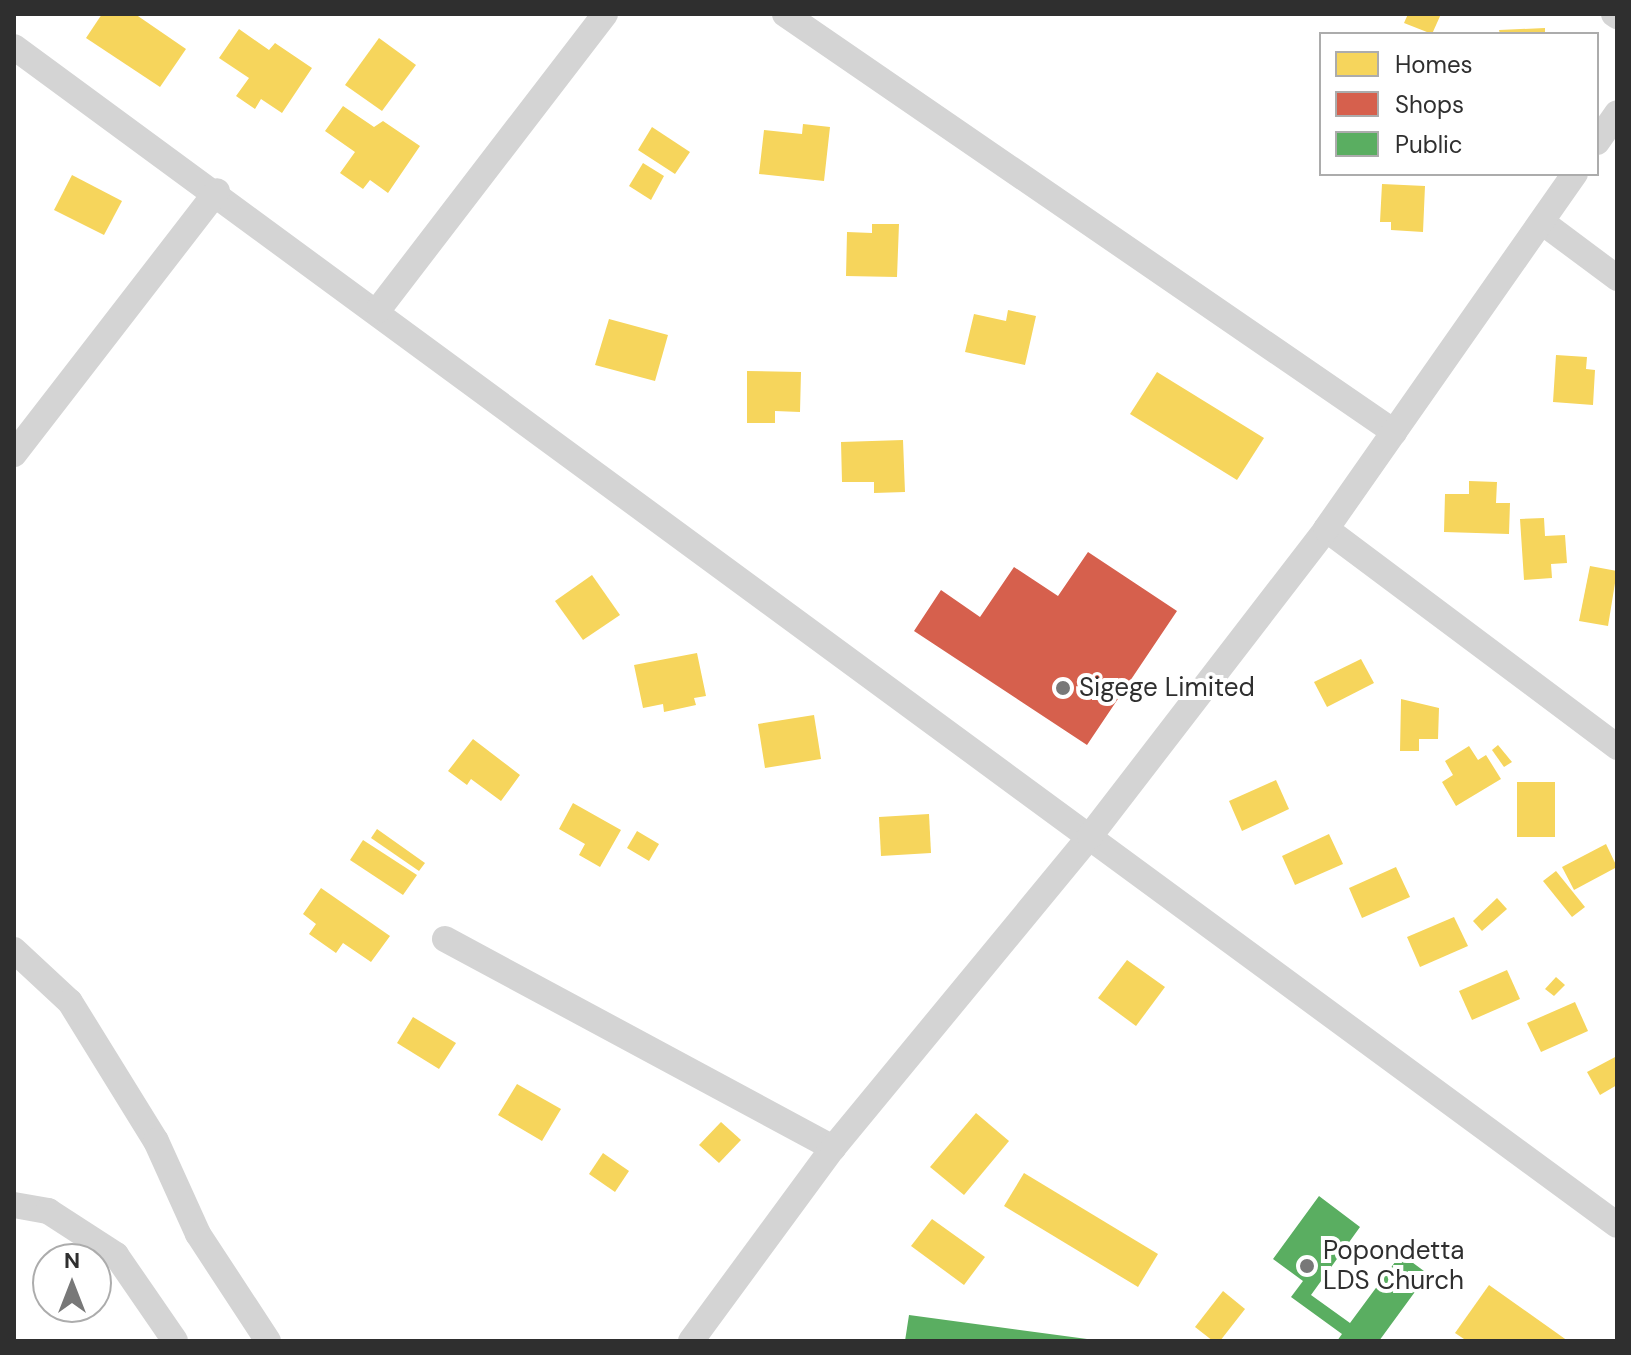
<!DOCTYPE html>
<style>
body{margin:0}
#map{position:relative;width:1631px;height:1355px;overflow:hidden;background:#fff;font-family:"DM Sans",sans-serif}
div>[style]{position:absolute}
[style*='--x']{left:calc(var(--x)*1px);top:calc(var(--y)*1px);width:calc(var(--w)*1px);rotate:calc(var(--a)*1deg)}
.homes>*{inset:0;background:#f6d55c}
.shops>*{inset:0;background:#d6604d}
.public>*{inset:0;background:#5aae61}
.minor>*{height:26px;margin:-13px;padding:0 13px;transform-origin:13px;border-radius:13px;background:#d4d4d4}
.dots>*{width:22px;height:22px;translate:-50% -50%;box-sizing:border-box;border:4px solid #fff;border-radius:50%}
span{translate:-50% -50%;white-space:nowrap;text-align:center;line-height:1.15;-webkit-text-stroke:8px #fff;paint-order:stroke}
.poi-label{font-size:26px;color:#2f2f2f}
.left{translate:0 -50%;text-align:left}
.frame{position:absolute;inset:0;border:16px solid #2f2f2f;pointer-events:none}
.legend{position:absolute;left:1319px;top:32px;width:280px;height:144px;box-sizing:border-box;background:#fff;border:2px solid #acacac;margin:0;padding:10px 14px;list-style:none;font-size:24px;color:#2f2f2f}
.legend li{display:flex;align-items:center;gap:16px;height:40px}
.legend b{width:40px;border:2px solid #acacac}
.north{position:absolute;left:32px;top:1243px;width:80px;height:80px;box-sizing:border-box;background:#fff;border:2px solid #acacac;border-radius:50%;rotate:0deg;font-size:22px;font-weight:700;line-height:32px;text-align:center;color:#2f2f2f}
.north::after{content:'';display:block;margin:auto;width:28px;height:36px;background:#787878;clip-path:polygon(50% 0,100% 100%,50% 72%,0 100%)}
</style>
<div id="map">
<div class="homes">
<div style="clip-path:polygon(102px 14px,135px 14px,186px 49px,160px 87px,86px 38px)"></div>
<div style="clip-path:polygon(1408px 14px,1441px 14px,1432px 34px,1404px 23px)"></div>
<div style="clip-path:polygon(1545px 28px,1545px 34px,1500px 34px,1499px 30px)"></div>
<div style="clip-path:polygon(239px 29px,269px 50px,275px 43px,312px 68px,282px 113px,261px 99px,255px 109px,236px 96px,249px 78px,219px 58px)"></div>
<div style="clip-path:polygon(379px 38px,416px 65px,382px 111px,345px 85px)"></div>
<div style="clip-path:polygon(343px 106px,374px 127px,383px 121px,420px 146px,388px 193px,370px 180px,363px 189px,340px 173px,355px 152px,325px 131px)"></div>
<div style="clip-path:polygon(803px 124px,830px 127px,824px 181px,759px 174px,764px 130px,802px 134px)"></div>
<div style="clip-path:polygon(652px 127px,690px 152px,675px 174px,638px 150px)"></div>
<div style="clip-path:polygon(643px 163px,664px 176px,651px 200px,629px 186px)"></div>
<div style="clip-path:polygon(72px 175px,122px 201px,104px 235px,54px 210px)"></div>
<div style="clip-path:polygon(1382px 184px,1425px 186px,1423px 232px,1391px 230px,1391px 222px,1380px 222px)"></div>
<div style="clip-path:polygon(872px 224px,899px 224px,897px 277px,846px 276px,847px 232px,872px 233px)"></div>
<div style="clip-path:polygon(1008px 310px,1036px 316px,1025px 365px,965px 352px,974px 314px,1006px 321px)"></div>
<div style="clip-path:polygon(609px 319px,668px 335px,655px 381px,595px 365px)"></div>
<div style="clip-path:polygon(1556px 355px,1587px 357px,1586px 369px,1595px 370px,1593px 405px,1553px 402px)"></div>
<div style="clip-path:polygon(747px 371px,801px 372px,800px 412px,775px 411px,775px 423px,747px 423px)"></div>
<div style="clip-path:polygon(1157px 372px,1264px 438px,1237px 480px,1130px 414px)"></div>
<div style="clip-path:polygon(903px 440px,905px 492px,874px 493px,874px 482px,842px 482px,841px 442px)"></div>
<div style="clip-path:polygon(1469px 481px,1497px 482px,1496px 503px,1510px 503px,1509px 534px,1444px 532px,1445px 494px,1469px 494px)"></div>
<div style="clip-path:polygon(1544px 518px,1545px 536px,1565px 535px,1567px 563px,1551px 564px,1552px 578px,1524px 580px,1520px 519px)"></div>
<div style="clip-path:polygon(1590px 566px,1617px 571px,1608px 626px,1579px 621px)"></div>
<div style="clip-path:polygon(592px 575px,620px 615px,583px 640px,555px 601px)"></div>
<div style="clip-path:polygon(697px 653px,706px 696px,694px 698px,696px 705px,664px 712px,663px 704px,643px 708px,634px 665px)"></div>
<div style="clip-path:polygon(1361px 659px,1374px 683px,1327px 707px,1314px 682px)"></div>
<div style="clip-path:polygon(1401px 699px,1439px 708px,1438px 739px,1419px 739px,1419px 751px,1400px 751px)"></div>
<div style="clip-path:polygon(814px 715px,821px 759px,765px 768px,758px 724px)"></div>
<div style="clip-path:polygon(473px 739px,520px 775px,501px 801px,471px 779px,467px 785px,448px 771px)"></div>
<div style="clip-path:polygon(1498px 745px,1512px 762px,1504px 767px,1492px 750px)"></div>
<div style="clip-path:polygon(1469px 746px,1478px 760px,1486px 755px,1501px 779px,1456px 806px,1442px 782px,1453px 775px,1445px 761px)"></div>
<div style="clip-path:polygon(1276px 780px,1289px 809px,1242px 831px,1229px 801px)"></div>
<div style="clip-path:polygon(1517px 782px,1555px 782px,1555px 837px,1517px 837px)"></div>
<div style="clip-path:polygon(573px 803px,621px 830px,600px 867px,579px 855px,585px 844px,559px 829px)"></div>
<div style="clip-path:polygon(929px 814px,931px 853px,881px 856px,879px 817px)"></div>
<div style="clip-path:polygon(377px 829px,425px 863px,419px 871px,371px 838px)"></div>
<div style="clip-path:polygon(637px 831px,659px 844px,649px 861px,627px 848px)"></div>
<div style="clip-path:polygon(1329px 834px,1343px 864px,1295px 885px,1282px 856px)"></div>
<div style="clip-path:polygon(363px 840px,417px 875px,403px 895px,350px 860px)"></div>
<div style="clip-path:polygon(1606px 844px,1617px 867px,1574px 890px,1562px 867px)"></div>
<div style="clip-path:polygon(1396px 867px,1410px 897px,1362px 918px,1349px 888px)"></div>
<div style="clip-path:polygon(1556px 871px,1585px 907px,1572px 917px,1543px 881px)"></div>
<div style="clip-path:polygon(321px 888px,390px 936px,371px 962px,343px 943px,336px 953px,309px 934px,316px 924px,303px 914px)"></div>
<div style="clip-path:polygon(1497px 898px,1507px 909px,1482px 931px,1473px 921px)"></div>
<div style="clip-path:polygon(1454px 917px,1468px 946px,1420px 967px,1407px 937px)"></div>
<div style="clip-path:polygon(1127px 960px,1165px 987px,1136px 1026px,1098px 998px)"></div>
<div style="clip-path:polygon(1507px 970px,1520px 999px,1472px 1020px,1459px 991px)"></div>
<div style="clip-path:polygon(1556px 977px,1565px 985px,1554px 996px,1545px 989px)"></div>
<div style="clip-path:polygon(1575px 1002px,1588px 1031px,1541px 1052px,1527px 1023px)"></div>
<div style="clip-path:polygon(413px 1017px,456px 1043px,439px 1069px,397px 1043px)"></div>
<div style="clip-path:polygon(1617px 1056px,1617px 1085px,1600px 1095px,1587px 1072px)"></div>
<div style="clip-path:polygon(517px 1084px,561px 1109px,542px 1141px,498px 1115px)"></div>
<div style="clip-path:polygon(976px 1113px,1009px 1141px,964px 1195px,930px 1167px)"></div>
<div style="clip-path:polygon(721px 1122px,741px 1140px,719px 1163px,699px 1145px)"></div>
<div style="clip-path:polygon(603px 1153px,629px 1171px,615px 1192px,589px 1174px)"></div>
<div style="clip-path:polygon(1024px 1173px,1158px 1254px,1138px 1287px,1004px 1206px)"></div>
<div style="clip-path:polygon(932px 1219px,985px 1257px,964px 1285px,911px 1246px)"></div>
<div style="clip-path:polygon(1489px 1285px,1568px 1341px,1467px 1341px,1455px 1333px)"></div>
<div style="clip-path:polygon(1223px 1291px,1245px 1309px,1220px 1341px,1213px 1341px,1195px 1327px)"></div>
</div>
<div class="shops">
<div style="clip-path:polygon(1088px 552px,1177px 611px,1087px 745px,914px 631px,941px 590px,980px 617px,1014px 567px,1058px 596px)"></div>
</div>
<div class="public">
<div style="clip-path:polygon(1319px 1196px,1360px 1227px,1311px 1295px,1350px 1323px,1401px 1254px,1428px 1274px,1379px 1341px,1337px 1341px,1342px 1334px,1291px 1297px,1303px 1281px,1273px 1259px)"></div>
<div style="clip-path:polygon(909px 1315px,1087px 1339px,1086px 1341px,905px 1341px)"></div>
</div>
<div class="minor">
<div style="--x:785;--y:14;--w:739;--a:34.46"></div>
<div style="--x:1614;--y:14;--w:4;--a:34"></div>
<div style="--x:14;--y:47;--w:1989;--a:36.31"></div>
<div style="--x:1597;--y:142;--w:35;--a:-55"></div>
<div style="--x:1542;--y:222;--w:94;--a:36.7"></div>
<div style="--x:378;--y:310;--w:373;--a:-52.5"></div>
<div style="--x:14;--y:454;--w:332;--a:-52.3"></div>
<div style="--x:1326;--y:529;--w:364;--a:36.8"></div>
<div style="--x:445;--y:939;--w:441;--a:28.3"></div>
<div style="--x:14;--y:950;--w:76;--a:42.9"></div>
<div style="--x:70;--y:1002;--w:163;--a:58.3"></div>
<div style="--x:156;--y:1141;--w:102;--a:65.7"></div>
<div style="--x:198;--y:1234;--w:128;--a:56.8"></div>
<div style="--x:14;--y:1205;--w:35;--a:10"></div>
<div style="--x:48;--y:1211;--w:81;--a:32.9"></div>
<div style="--x:116;--y:1255;--w:104;--a:55.5"></div>
<div style="--x:691;--y:1341;--w:240;--a:-53.7"></div>
<div style="--x:833;--y:1148;--w:404;--a:-50.5"></div>
<div style="--x:1090;--y:836;--w:387;--a:-52.4"></div>
<div style="--x:1326;--y:529;--w:434;--a:-55"></div>
</div>
<div class="dots">
<div style="left:1063px;top:688px;background:#787878"></div>
<div style="left:1307px;top:1266px;background:#787878"></div>
</div>
<div class="poi-label">
<span class="left" style="left:1079px;top:688px">Sigege Limited</span>
<span class="left" style="left:1323px;top:1266px">Popondetta<br>LDS Church</span>
</div>
<div class="frame"></div>
<ul class="legend">
<li><b style="height:22px;background:#f6d55c"></b>Homes</li>
<li><b style="height:22px;background:#d6604d"></b>Shops</li>
<li><b style="height:22px;background:#5aae61"></b>Public</li>
</ul>
<div class="north">N</div>
</div>
